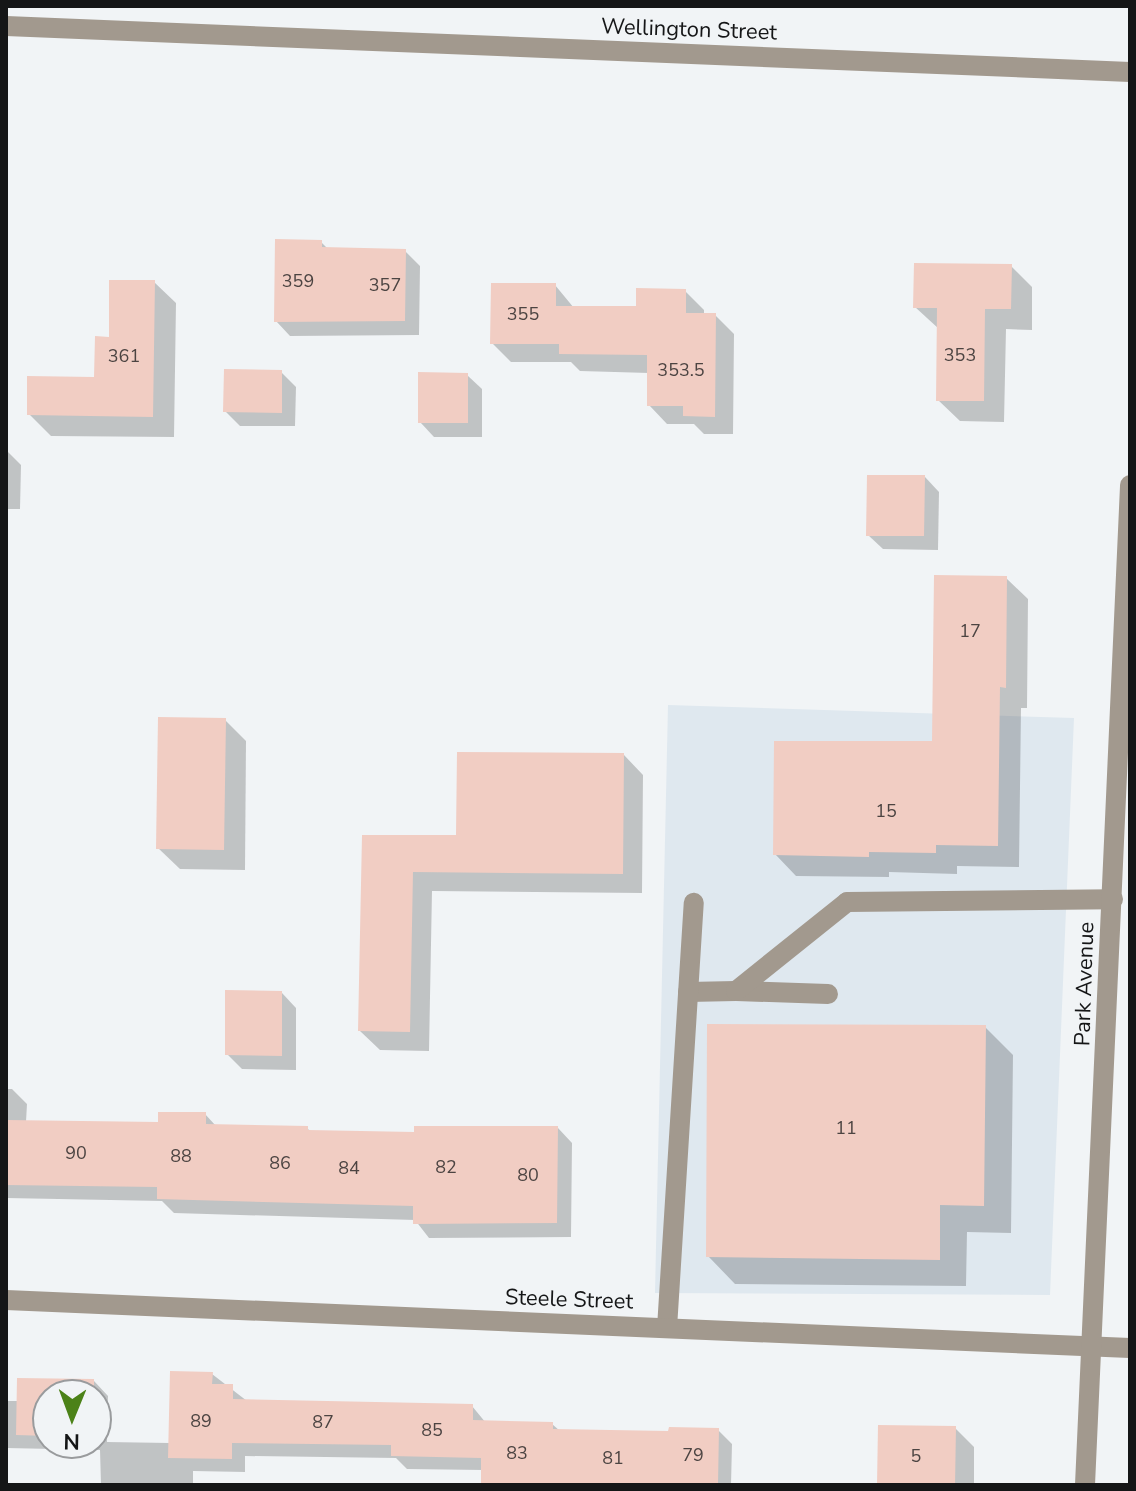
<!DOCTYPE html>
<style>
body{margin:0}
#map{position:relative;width:1136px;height:1491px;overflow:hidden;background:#f1f4f6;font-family:"Nunito Sans",sans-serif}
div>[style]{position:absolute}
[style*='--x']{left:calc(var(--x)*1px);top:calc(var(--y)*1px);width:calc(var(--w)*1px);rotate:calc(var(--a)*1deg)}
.built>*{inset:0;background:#dfe8ef}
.shadow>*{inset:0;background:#0003}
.building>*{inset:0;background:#f1cdc3}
.service>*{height:20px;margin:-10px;padding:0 10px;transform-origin:10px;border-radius:10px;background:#a2998e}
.minor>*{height:20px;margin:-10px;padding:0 10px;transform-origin:10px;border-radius:10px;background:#a2998e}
.tertiary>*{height:20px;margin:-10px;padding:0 10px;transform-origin:10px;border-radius:10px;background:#a2998e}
span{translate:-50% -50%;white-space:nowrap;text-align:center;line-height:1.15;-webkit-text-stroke:6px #f1f4f6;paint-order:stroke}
.number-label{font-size:18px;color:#4c4442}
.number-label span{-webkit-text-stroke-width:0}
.street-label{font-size:22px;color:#151617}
.frame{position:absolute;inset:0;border:8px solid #151617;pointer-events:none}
.north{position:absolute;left:32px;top:1379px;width:80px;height:80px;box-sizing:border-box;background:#f1f4f6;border:2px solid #999b9d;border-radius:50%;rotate:181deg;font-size:22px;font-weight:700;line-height:32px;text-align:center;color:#151617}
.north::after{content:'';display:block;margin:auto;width:28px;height:36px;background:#4c8218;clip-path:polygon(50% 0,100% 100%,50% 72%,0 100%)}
</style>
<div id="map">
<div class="built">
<div style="clip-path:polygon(668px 705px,1074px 718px,1050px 1295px,655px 1293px)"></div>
</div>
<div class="shadow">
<div style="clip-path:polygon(321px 242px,329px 250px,405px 251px,420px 266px,419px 335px,290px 336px,276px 321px)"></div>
<div style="clip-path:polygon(1011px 266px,1032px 287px,1032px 330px,1006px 329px,1004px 422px,960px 421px,938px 400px,939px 329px,915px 307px)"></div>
<div style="clip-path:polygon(154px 282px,176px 303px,174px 437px,51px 436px,29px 414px,96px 379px,111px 339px)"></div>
<div style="clip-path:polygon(555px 285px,574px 308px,638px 308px,685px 291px,704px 310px,704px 315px,715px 315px,734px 334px,733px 434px,704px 434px,694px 424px,667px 424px,649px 405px,649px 373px,580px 371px,571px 362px,511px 362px,492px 343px)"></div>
<div style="clip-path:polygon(281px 372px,296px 387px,295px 426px,240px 426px,225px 411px)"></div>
<div style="clip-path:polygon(467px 375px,482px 389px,482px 437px,434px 437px,420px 422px)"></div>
<div style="clip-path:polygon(6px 450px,21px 465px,20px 509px,6px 509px)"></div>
<div style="clip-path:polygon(925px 477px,939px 492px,938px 550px,883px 549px,868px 535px)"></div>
<div style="clip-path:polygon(1006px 578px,1028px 599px,1027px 708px,1021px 708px,1019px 867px,957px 866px,957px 874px,889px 872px,889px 877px,796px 876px,775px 854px,934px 743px)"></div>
<div style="clip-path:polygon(225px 720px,246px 741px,245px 870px,180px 869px,158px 848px)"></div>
<div style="clip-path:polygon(624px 755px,643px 775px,642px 893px,432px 891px,429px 1051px,380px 1050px,360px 1031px,364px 837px,458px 837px)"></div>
<div style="clip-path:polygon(282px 993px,296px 1008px,296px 1070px,242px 1069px,227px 1054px)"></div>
<div style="clip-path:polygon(985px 1027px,1013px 1055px,1011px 1233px,967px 1232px,966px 1286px,735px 1284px,708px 1256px)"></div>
<div style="clip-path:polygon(6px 1089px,12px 1089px,27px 1104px,26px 1122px,160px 1124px,205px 1114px,216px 1126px,307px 1128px,312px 1133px,416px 1134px,558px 1128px,572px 1143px,571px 1237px,429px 1238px,415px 1220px,174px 1213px,162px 1201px,6px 1198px)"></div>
<div style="clip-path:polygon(evenodd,212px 1374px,247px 1401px,472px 1406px,486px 1423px,552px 1424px,560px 1431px,670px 1433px,718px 1430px,732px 1444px,731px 1485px,483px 1485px,483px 1470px,407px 1469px,396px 1458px,245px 1456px,245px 1472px,193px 1471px,193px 1485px,101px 1485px,100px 1450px,6px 1448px,6px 1401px,19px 1401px,94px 1381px,108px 1396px,107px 1442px,170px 1443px,212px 1374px,48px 1395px,96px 1395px,96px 1443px,48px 1443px,48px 1395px)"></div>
<div style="clip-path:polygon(955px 1428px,974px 1447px,974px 1485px,879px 1485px)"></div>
</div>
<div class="building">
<div style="clip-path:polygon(275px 239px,322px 240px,322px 247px,406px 249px,405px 321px,274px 322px)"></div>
<div style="clip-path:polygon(914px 263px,1012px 264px,1011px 309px,985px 309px,984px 401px,936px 401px,937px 308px,913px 308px)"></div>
<div style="clip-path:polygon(109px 280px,155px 280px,153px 417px,27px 415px,27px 376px,94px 377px,95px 336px,109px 337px)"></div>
<div style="clip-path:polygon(491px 283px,556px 283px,556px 306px,636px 306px,636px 288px,686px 289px,686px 313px,716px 313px,715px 417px,683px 416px,683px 406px,647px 406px,647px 355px,559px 354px,559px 344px,490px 344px)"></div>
<div style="clip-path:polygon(224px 369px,282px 370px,282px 413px,223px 412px)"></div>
<div style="clip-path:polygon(418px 372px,468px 373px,468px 423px,418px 423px)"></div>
<div style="clip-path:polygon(867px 475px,925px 475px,924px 536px,866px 536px)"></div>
<div style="clip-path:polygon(934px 575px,1007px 576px,1006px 688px,1000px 687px,998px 846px,936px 845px,936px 853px,869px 852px,869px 857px,773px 855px,774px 741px,932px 741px)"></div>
<div style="clip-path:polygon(158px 717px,226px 718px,224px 850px,156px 849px)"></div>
<div style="clip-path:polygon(457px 752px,624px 753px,623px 874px,413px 872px,410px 1032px,358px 1031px,362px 835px,456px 835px)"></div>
<div style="clip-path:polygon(225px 990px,282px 991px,282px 1056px,225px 1055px)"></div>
<div style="clip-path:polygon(707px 1024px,986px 1025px,984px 1206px,940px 1205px,940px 1260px,706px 1257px)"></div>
<div style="clip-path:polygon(158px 1112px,206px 1112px,206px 1124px,308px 1126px,308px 1130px,414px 1132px,414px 1126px,558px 1126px,557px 1223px,413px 1224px,413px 1206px,157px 1199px,157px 1187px,6px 1185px,6px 1120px,158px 1122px)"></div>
<div style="clip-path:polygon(170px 1371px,213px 1372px,212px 1384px,233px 1384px,233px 1399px,473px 1404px,473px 1420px,553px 1422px,553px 1429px,668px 1431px,669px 1427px,719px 1428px,718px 1484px,481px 1485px,481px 1458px,391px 1456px,391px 1445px,232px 1443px,232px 1459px,168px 1458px)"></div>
<div style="clip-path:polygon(17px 1378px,94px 1379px,94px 1395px,48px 1395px,48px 1436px,16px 1435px)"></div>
<div style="clip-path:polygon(878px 1425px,956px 1426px,955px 1485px,877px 1485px)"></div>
</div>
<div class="service">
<div style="--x:736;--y:991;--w:92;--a:1.9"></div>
<div style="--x:688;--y:992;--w:48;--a:-1.2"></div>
<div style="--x:736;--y:991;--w:142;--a:-38.7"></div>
<div style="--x:847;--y:902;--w:266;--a:-0.6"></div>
<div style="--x:667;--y:1328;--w:426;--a:-86.4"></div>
</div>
<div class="minor">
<div style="--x:6;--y:1300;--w:1125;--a:2.45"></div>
<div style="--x:1085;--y:1485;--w:1001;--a:-87.42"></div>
</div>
<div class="tertiary">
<div style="--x:6;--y:26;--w:1125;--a:2.34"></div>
</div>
<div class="number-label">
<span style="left:298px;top:281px">359</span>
<span style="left:385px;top:285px">357</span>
<span style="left:523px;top:314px">355</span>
<span style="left:960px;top:355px">353</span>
<span style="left:124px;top:356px">361</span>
<span style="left:681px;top:370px">353.5</span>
<span style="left:970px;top:631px">17</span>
<span style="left:886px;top:811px">15</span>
<span style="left:846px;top:1128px">11</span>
<span style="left:76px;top:1153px">90</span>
<span style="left:181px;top:1156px">88</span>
<span style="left:280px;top:1163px">86</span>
<span style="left:446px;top:1167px">82</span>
<span style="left:349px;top:1168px">84</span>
<span style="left:528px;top:1175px">80</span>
<span style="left:201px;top:1421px">89</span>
<span style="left:323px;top:1422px">87</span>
<span style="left:432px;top:1430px">85</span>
<span style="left:517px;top:1453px">83</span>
<span style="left:693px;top:1455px">79</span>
<span style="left:916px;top:1456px">5</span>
<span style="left:613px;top:1458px">81</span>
</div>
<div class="street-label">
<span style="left:689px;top:30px;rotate:2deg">Wellington Street</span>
<span style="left:1085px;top:984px;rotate:-88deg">Park Avenue</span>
<span style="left:569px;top:1300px;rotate:2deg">Steele Street</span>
</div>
<div class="frame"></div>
<div class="north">N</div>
</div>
